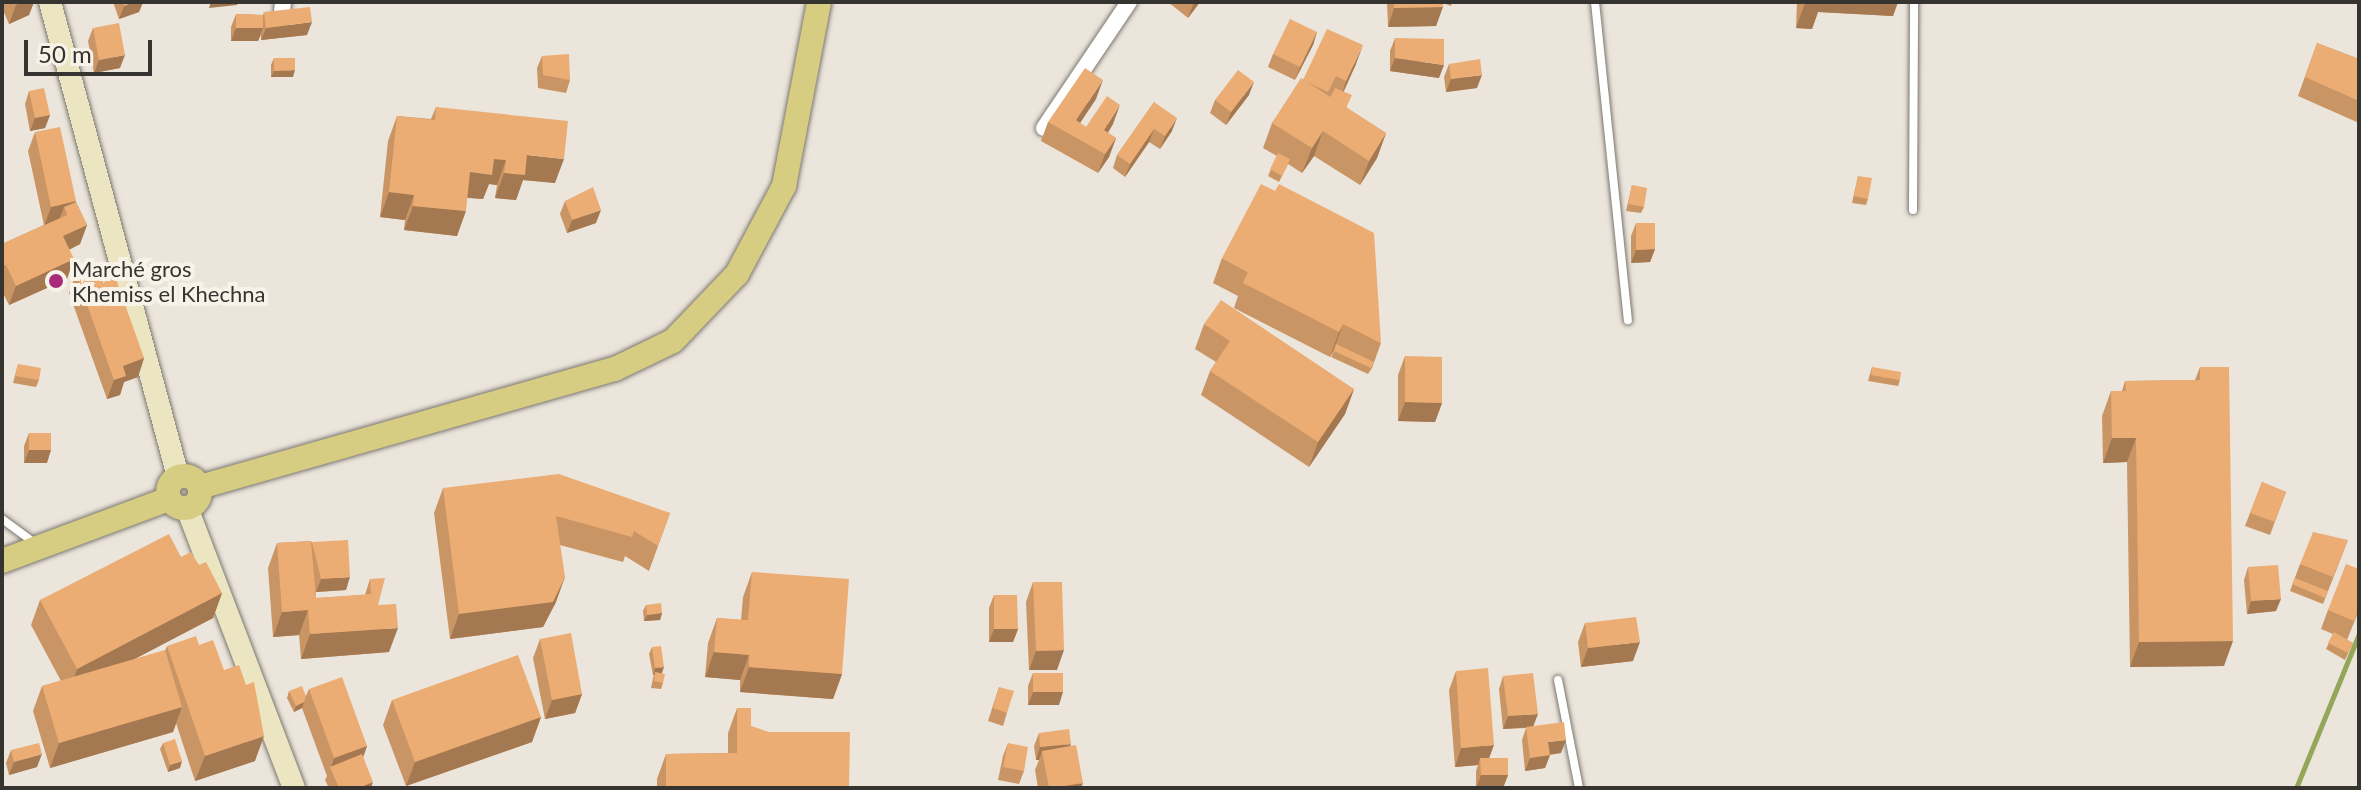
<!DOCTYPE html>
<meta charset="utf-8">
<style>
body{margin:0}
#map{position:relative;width:2361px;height:790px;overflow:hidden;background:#ebe5dc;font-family:Lato,sans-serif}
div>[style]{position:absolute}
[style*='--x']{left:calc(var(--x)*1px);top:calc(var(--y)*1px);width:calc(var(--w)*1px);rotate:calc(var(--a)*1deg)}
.stream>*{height:5px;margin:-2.5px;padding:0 2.5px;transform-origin:2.5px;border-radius:2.5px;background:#93a65a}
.roads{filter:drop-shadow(0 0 2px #7c776f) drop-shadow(0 0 2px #7c776f)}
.lane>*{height:8px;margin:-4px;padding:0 4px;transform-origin:4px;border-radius:4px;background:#fff}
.street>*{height:16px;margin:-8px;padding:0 8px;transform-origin:8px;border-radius:8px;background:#fff}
.secondary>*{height:22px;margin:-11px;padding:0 11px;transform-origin:11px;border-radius:11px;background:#ebe6c1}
.primary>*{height:24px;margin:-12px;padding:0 12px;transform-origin:12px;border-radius:12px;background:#d7cd82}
.primary>.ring{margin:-12px;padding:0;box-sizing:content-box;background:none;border:24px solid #d7cd82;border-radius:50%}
.wall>*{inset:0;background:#ca9564}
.shaded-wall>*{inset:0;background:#a47951}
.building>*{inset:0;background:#ebad74}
.dots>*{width:22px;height:22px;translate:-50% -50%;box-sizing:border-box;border:4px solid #f8f3e9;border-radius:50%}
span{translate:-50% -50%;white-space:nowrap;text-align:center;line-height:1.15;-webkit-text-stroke:8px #f8f3e9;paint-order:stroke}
.poi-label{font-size:22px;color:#363430}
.left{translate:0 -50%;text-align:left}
.frame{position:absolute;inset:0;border:4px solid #363430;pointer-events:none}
.scale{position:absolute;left:24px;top:40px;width:128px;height:36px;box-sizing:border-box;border:4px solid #363430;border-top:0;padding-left:10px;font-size:24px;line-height:28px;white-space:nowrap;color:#363430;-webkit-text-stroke:6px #f8f3e9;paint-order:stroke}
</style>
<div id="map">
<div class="stream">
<div style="--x:2296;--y:788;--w:166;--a:-67.8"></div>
</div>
<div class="roads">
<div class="lane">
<div style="--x:1595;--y:2;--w:320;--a:84.1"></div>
<div style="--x:1913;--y:210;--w:208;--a:-89.7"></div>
<div style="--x:2;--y:519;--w:42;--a:36.3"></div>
<div style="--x:1558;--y:680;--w:110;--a:79"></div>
</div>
<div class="street">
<div style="--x:282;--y:12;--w:10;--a:-84"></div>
<div style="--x:1044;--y:128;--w:152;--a:-56"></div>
</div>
<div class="secondary">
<div style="--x:50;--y:2;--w:491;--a:74.9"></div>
<div style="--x:187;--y:508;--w:300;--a:69.1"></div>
</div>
<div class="primary">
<div class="ring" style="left:168px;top:476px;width:8px;height:8px"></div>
<div style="--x:200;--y:487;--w:431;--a:-15.9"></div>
<div style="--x:615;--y:369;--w:64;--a:-25.8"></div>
<div style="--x:673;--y:341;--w:93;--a:-46.3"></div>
<div style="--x:737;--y:274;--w:100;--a:-61.9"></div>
<div style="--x:784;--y:186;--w:187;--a:-79.2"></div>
<div style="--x:2;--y:561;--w:178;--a:-20.4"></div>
</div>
</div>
<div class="wall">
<div style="clip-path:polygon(2px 2px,34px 2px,29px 15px,9px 24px,2px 8px)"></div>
<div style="clip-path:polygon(113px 2px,143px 2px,139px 12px,119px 19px)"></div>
<div style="clip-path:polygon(1168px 2px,1200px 2px,1188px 18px)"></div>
<div style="clip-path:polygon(1387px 2px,1452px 2px,1451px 6px,1443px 3px,1436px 26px,1388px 27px)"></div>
<div style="clip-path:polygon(1797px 2px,1898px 2px,1893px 16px,1818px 12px,1812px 29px,1796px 28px)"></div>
<div style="clip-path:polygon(264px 12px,307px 35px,261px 40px,261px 35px,258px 41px,231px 41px,231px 27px,236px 14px,263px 15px)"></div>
<div style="clip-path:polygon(93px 28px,120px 68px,94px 73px,88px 41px)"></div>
<div style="clip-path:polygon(1317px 32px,1313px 45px,1295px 80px,1268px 67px,1273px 54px)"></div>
<div style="clip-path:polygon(1395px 38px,1439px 78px,1390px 71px,1390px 51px)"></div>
<div style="clip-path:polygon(2317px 43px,2359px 59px,2359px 123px,2298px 96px)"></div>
<div style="clip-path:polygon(542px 56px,570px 80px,566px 93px,538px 88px,537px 68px)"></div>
<div style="clip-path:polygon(274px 58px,293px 77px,271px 77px,271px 65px)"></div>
<div style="clip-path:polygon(1356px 64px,1343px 91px,1347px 108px,1386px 133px,1377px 158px,1360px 185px,1314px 156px,1302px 173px,1288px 164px,1279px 182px,1268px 176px,1277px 156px,1263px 148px,1272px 123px,1303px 80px)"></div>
<div style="clip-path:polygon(1449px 64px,1477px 88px,1446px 92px,1444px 77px)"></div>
<div style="clip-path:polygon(29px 91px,50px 115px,45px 128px,30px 131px,25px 104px)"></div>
<div style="clip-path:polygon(1249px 95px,1226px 125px,1210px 113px,1215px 100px)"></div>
<div style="clip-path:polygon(1096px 99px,1080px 123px,1086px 127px,1113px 124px,1108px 133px,1116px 138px,1109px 157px,1098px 173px,1041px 141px,1048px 122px)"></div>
<div style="clip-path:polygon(1154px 102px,1172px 131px,1160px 149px,1149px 142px,1125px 177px,1113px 168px,1117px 155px)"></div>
<div style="clip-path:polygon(436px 107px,555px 183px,523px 180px,516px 200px,495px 198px,497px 185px,489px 184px,483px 199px,467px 198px,457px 236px,404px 230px,405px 220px,380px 217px,388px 141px,397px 116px,431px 119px)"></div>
<div style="clip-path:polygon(35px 132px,76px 202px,87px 225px,80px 244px,69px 250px,67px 279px,9px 305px,3px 293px,2px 296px,2px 244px,44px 225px,28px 151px)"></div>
<div style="clip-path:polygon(1858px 176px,1868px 199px,1866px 205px,1852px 203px)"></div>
<div style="clip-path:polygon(1632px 185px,1644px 207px,1641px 213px,1626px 211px)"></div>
<div style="clip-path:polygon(565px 201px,596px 223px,567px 233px,560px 214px)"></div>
<div style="clip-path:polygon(1636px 223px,1655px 249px,1650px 262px,1631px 263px,1631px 236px)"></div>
<div style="clip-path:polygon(1222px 258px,1381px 343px,1372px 368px,1368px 374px,1331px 357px,1335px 349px,1330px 357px,1234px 308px,1238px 296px,1213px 283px)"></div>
<div style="clip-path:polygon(76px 274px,144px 358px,138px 377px,124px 382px,120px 395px,107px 399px,69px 293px)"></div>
<div style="clip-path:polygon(1204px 324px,1354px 389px,1345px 414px,1309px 467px,1201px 395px,1210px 371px,1216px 362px,1195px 349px)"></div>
<div style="clip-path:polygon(1405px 356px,1442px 403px,1435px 422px,1398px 421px,1398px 375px)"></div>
<div style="clip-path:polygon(18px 364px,39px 380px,36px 387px,13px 383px)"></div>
<div style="clip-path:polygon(1872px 367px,1900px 380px,1898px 386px,1868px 381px)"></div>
<div style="clip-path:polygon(2200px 367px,2224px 666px,2130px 667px,2127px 462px,2103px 463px,2102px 416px,2111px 391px,2122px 391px,2125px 381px,2195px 380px)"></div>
<div style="clip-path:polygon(29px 433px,47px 463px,24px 463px,24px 446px)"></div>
<div style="clip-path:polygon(2262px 482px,2286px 492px,2270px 535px,2245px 526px)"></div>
<div style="clip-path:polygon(443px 488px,670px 513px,649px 571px,625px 556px,623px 562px,560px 545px,556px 602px,543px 627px,450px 639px,434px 513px)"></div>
<div style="clip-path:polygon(2348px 540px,2323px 604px,2290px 591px,2300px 564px)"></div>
<div style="clip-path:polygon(311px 541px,346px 590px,316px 592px,316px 598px,365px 595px,370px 579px,378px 605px,389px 652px,301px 659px,299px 635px,273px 637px,268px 568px,277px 543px)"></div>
<div style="clip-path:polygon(181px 557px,199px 565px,222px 593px,213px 618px,132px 660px,165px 651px,167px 646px,199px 645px,255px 761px,195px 781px,176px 723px,173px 732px,50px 768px,33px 711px,42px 686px,61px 681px,31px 625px,40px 600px)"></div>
<div style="clip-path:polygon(2248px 567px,2276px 611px,2247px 614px,2244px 580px)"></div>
<div style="clip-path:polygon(752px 572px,842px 674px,833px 699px,740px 692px,740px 680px,705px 677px,708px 643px,717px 618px,741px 620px,743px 597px)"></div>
<div style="clip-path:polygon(1033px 582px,1057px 670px,1029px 670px,1026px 602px)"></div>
<div style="clip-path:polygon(994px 595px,1018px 629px,1013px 642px,989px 642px,989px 608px)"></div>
<div style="clip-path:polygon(646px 605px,662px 613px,660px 620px,644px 621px,643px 611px)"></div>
<div style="clip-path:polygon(2328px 610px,2359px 610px,2347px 640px,2353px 643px,2345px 660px,2326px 649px,2333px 634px,2321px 629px)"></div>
<div style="clip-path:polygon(1585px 623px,1633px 661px,1581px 667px,1578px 642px)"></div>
<div style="clip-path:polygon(540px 639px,582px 694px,575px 713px,545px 719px,533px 658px)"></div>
<div style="clip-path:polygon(652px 647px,662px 673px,663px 683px,661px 689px,651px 688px,654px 674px,653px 675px,649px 654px)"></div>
<div style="clip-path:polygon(1456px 671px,1489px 758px,1508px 775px,1503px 788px,1476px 788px,1476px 771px,1478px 765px,1455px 767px,1449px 690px)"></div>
<div style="clip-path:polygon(1033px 673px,1059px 705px,1028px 705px,1028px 686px)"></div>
<div style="clip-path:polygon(1503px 676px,1534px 726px,1561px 753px,1550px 755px,1545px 768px,1525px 771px,1522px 740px,1526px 728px,1503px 729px,1499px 689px)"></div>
<div style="clip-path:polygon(999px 687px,1007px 713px,1003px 726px,988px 721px)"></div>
<div style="clip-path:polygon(309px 689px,367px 746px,363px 757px,371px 788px,329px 788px,325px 780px,327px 776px,302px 708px,294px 712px,287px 698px,289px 691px,306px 696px)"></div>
<div style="clip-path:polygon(392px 700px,541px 717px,532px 742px,406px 786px,383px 725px)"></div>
<div style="clip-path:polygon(737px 708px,751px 726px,849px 788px,657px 788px,657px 779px,666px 754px,728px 753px,728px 733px)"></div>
<div style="clip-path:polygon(1039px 733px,1070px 746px,1081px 788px,1038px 788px,1035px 770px,1039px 760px,1036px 760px,1034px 746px)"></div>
<div style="clip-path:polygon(163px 743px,180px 768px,168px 772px,160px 749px)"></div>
<div style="clip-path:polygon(1008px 743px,1024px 771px,1019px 784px,998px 780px,1003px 756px)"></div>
<div style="clip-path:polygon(11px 750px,37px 767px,9px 775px,6px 763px)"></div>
</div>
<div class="shaded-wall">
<div style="clip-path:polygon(23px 2px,34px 2px,29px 15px,9px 24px,16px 5px)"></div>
<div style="clip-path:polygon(134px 2px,143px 2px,139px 12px,119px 19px,124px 6px)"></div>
<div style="clip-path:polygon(211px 2px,238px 2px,237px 5px,209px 8px)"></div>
<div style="clip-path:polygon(1195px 2px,1200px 2px,1188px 18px,1193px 5px)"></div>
<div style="clip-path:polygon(1816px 2px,1898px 2px,1893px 16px,1818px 12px,1812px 29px,1796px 28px,1805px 3px)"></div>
<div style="clip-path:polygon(1443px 7px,1436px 26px,1388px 27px,1394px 8px)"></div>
<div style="clip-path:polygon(312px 22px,307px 35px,261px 40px,266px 28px)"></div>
<div style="clip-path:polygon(236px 28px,263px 28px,258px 41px,231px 41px)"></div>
<div style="clip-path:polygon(1317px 32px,1313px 45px,1295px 80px,1300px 67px)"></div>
<div style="clip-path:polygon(1363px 45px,1356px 64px,1340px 100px,1346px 81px)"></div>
<div style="clip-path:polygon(125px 55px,120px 68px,94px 73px,99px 60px)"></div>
<div style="clip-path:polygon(1395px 58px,1444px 65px,1439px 78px,1390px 71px)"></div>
<div style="clip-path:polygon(295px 70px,293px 77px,271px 77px,274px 71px)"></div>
<div style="clip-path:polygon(1482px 75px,1477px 88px,1446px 92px,1451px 79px)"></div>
<div style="clip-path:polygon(1103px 80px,1096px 99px,1072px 135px,1076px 120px)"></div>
<div style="clip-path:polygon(1254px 82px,1249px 95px,1226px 125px,1231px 112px)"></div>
<div style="clip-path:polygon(1120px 105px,1113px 124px,1097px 149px,1104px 130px)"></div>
<div style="clip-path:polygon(50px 115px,45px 128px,30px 131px,35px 118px)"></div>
<div style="clip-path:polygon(1177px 118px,1172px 131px,1160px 149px,1165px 136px)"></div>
<div style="clip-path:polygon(1154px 129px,1149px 142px,1125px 177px,1130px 164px)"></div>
<div style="clip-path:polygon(1323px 131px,1314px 156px,1302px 173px,1312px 148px)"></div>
<div style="clip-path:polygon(1386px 133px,1377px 158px,1360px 185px,1369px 161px)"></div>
<div style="clip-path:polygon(1116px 138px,1109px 157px,1098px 173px,1105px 154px)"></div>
<div style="clip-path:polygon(527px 155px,564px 159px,555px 183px,523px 180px,516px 200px,495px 198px,504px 173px)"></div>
<div style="clip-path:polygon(494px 159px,506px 160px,497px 185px,489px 184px,483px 199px,461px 197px,470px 172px)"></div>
<div style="clip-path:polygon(389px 192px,414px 195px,405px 220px,380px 217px)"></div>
<div style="clip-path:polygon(76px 201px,67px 215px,64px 207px,58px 223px,44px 226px,51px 207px)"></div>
<div style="clip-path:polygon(413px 206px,466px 211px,457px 236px,404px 230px)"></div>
<div style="clip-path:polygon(601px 210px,596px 223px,567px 233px,572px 220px)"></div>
<div style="clip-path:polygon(87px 225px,80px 244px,56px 256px,63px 236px)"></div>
<div style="clip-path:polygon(1655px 249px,1650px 262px,1631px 263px,1636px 250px)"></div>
<div style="clip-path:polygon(74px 259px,67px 279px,9px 305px,16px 286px)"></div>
<div style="clip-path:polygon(1343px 324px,1334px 349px,1330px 357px,1339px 332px)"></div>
<div style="clip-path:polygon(144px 358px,138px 377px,124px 382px,120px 395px,107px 399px,114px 380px,123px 366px)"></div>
<div style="clip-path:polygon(1354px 389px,1345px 414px,1309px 467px,1318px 442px)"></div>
<div style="clip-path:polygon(1405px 402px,1442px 403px,1435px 422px,1398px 421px)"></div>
<div style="clip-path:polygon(2112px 438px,2136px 438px,2127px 462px,2103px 463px)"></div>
<div style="clip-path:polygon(29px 450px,51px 450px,47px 463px,24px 463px)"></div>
<div style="clip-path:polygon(350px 577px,346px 590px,316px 592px,321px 579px)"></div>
<div style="clip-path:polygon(565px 577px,556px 602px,543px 627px,450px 639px,459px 614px)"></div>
<div style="clip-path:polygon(222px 593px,213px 618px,68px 694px,77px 669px)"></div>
<div style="clip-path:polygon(2281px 599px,2276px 611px,2247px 614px,2251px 601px)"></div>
<div style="clip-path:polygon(308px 610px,299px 635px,273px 637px,282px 612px)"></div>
<div style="clip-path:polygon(662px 613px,660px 620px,644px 621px,647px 615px)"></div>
<div style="clip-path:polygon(398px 628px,389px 652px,301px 659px,310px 634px)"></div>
<div style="clip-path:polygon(994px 629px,1018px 629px,1013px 642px,989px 642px)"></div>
<div style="clip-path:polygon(2233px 641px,2224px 666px,2130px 667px,2139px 642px)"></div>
<div style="clip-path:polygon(1640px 642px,1633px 661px,1581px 667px,1588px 648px)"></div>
<div style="clip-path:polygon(1064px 650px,1057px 670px,1029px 670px,1036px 651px)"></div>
<div style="clip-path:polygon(714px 652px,749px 655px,740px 680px,705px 677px)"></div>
<div style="clip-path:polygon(664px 667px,662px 673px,653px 675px,655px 668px)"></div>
<div style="clip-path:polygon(749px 667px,842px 674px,833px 699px,740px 692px)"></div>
<div style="clip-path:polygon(1033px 692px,1063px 692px,1059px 705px,1028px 705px)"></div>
<div style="clip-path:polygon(582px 694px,575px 713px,545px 719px,552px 700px)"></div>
<div style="clip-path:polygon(304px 702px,302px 708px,294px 712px,296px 706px)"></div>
<div style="clip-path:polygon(182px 707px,173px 732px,50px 768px,59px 743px)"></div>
<div style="clip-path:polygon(1538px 714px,1533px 727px,1503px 729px,1508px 716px)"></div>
<div style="clip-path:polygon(541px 717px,532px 742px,406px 786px,415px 762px)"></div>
<div style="clip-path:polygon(264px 736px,255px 761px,195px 781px,205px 756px)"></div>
<div style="clip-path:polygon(1566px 740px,1561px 753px,1543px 755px,1548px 742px)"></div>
<div style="clip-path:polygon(1071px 744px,1066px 757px,1042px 751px,1039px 760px,1036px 760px,1040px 747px)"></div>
<div style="clip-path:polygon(1494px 745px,1487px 764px,1480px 758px,1478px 765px,1455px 767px,1461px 748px)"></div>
<div style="clip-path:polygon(367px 746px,360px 766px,331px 768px,334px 758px)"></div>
<div style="clip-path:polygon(42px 754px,37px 767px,9px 775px,14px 762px)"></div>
<div style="clip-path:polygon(1550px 755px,1545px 768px,1525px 771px,1530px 758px)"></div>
<div style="clip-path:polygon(182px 761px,180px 768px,168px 772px,170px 765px)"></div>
<div style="clip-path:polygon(1481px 775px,1508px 775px,1503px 788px,1476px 788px)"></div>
<div style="clip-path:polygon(373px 782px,371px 788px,358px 788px)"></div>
<div style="clip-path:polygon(1083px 783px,1081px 788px,1054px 788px)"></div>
</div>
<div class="building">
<div style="clip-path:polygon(123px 2px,134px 2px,124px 6px)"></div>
<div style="clip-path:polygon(1394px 2px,1443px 2px,1443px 7px,1394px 8px)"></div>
<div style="clip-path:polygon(1805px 2px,1821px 2px,1821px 4px,1805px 3px)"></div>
<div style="clip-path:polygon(310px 7px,312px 22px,266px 28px,264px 12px)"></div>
<div style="clip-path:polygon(236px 14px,263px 15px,263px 28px,236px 28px)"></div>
<div style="clip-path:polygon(1290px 19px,1317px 32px,1300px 67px,1273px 54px)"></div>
<div style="clip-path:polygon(119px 23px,125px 55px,99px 60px,93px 28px)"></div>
<div style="clip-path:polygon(1327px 29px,1363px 45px,1346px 81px,1336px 76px,1328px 92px,1303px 80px)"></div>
<div style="clip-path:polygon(1395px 38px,1444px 39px,1444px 65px,1395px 58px)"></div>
<div style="clip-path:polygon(2317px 43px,2359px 59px,2359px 101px,2305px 77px)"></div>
<div style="clip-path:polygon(569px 54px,570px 80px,543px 75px,542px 56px)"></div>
<div style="clip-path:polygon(274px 58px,295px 58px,295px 70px,274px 71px)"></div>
<div style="clip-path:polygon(1480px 59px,1482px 75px,1451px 79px,1449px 64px)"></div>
<div style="clip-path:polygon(1085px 68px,1103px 80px,1076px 120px,1086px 127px,1107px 96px,1120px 105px,1104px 130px,1116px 138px,1105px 154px,1048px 122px)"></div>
<div style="clip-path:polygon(1238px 70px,1254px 82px,1231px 112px,1215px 100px)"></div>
<div style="clip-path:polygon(1301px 78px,1386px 133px,1369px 161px,1323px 131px,1312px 148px,1272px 123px)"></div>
<div style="clip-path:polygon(44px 88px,50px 115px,35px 118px,29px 91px)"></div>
<div style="clip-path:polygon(1335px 88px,1352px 95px,1346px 108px,1330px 98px)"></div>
<div style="clip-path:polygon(1154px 102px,1177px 118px,1165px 136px,1154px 129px,1130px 164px,1117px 155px)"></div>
<div style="clip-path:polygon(436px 107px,568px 121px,564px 159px,527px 155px,525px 175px,504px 173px,506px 160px,494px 159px,492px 175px,470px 172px,466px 211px,413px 206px,414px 195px,389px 192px,397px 116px,435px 120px)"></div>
<div style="clip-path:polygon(60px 127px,76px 201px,51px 207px,35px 132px)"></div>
<div style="clip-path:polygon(1278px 153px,1290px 159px,1282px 176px,1270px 169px)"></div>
<div style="clip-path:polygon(1858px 176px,1872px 178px,1868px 199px,1854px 196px)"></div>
<div style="clip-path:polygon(1261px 184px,1275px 191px,1279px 184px,1374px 233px,1381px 343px,1343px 324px,1339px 332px,1243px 283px,1248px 272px,1222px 258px)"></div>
<div style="clip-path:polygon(1632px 185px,1647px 188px,1644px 207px,1628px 204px)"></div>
<div style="clip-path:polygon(593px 187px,601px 210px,572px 220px,565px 201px)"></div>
<div style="clip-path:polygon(76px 202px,87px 225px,63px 236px,74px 259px,16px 286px,6px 265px,2px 266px,2px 244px,67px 215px,64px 207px)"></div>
<div style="clip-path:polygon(1636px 223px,1655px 223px,1655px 249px,1636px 250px)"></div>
<div style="clip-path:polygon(110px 262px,144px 358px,123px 366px,126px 376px,114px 380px,76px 274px)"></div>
<div style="clip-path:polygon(1221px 300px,1354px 389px,1318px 442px,1210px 371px,1230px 341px,1204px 324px)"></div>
<div style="clip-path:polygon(1336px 344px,1374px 362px,1371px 368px,1334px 351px)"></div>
<div style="clip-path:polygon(1405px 356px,1442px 357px,1442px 403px,1405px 402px)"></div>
<div style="clip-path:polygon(18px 364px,41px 368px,39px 380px,15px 376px)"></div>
<div style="clip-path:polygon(1872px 367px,1901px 372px,1900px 380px,1871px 375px)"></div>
<div style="clip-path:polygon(2200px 367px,2229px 367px,2233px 641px,2139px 642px,2136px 438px,2112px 438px,2111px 391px,2126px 391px,2125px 381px,2200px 380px)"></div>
<div style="clip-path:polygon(29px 433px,51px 433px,51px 450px,29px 450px)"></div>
<div style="clip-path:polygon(559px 474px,670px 513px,658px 546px,634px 531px,632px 537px,556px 516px,565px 577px,553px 602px,459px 614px,443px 488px)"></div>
<div style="clip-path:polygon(2262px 482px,2286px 492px,2275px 522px,2250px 513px)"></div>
<div style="clip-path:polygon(2313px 532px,2348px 540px,2333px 577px,2300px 564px)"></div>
<div style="clip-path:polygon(169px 534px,181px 557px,191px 552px,199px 565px,206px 562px,222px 593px,77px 669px,40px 600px)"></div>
<div style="clip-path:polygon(348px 540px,350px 577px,321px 579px,312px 542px)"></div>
<div style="clip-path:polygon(311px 541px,316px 598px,371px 594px,370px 579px,385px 578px,378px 605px,396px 604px,398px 628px,310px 634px,308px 610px,282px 612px,277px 543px)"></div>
<div style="clip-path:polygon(2346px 564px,2359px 569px,2359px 608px,2354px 621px,2328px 610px)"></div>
<div style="clip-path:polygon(2278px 565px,2281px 599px,2251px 601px,2248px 567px)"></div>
<div style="clip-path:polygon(752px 572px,849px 579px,842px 674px,749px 667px,749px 655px,714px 652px,717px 618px,748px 620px)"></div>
<div style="clip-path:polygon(2295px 578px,2328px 591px,2325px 598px,2292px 584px)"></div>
<div style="clip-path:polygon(1033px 582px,1062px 582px,1064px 650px,1036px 651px)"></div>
<div style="clip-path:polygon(994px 595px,1017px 595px,1018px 629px,994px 629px)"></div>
<div style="clip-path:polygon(661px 603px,662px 613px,647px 615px,646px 605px)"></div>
<div style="clip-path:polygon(1636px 617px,1640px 642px,1588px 648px,1585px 623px)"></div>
<div style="clip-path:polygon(2334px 632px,2353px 643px,2348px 653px,2328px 643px)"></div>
<div style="clip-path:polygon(571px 633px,582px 694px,552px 700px,540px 639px)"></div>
<div style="clip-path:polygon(196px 636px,199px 645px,213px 640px,224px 670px,239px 665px,246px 685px,254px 682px,264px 736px,205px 756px,167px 646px)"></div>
<div style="clip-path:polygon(661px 646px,664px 667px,655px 668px,652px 647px)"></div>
<div style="clip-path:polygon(165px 650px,182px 707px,59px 743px,42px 686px)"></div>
<div style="clip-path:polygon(518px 655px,541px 717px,415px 762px,392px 700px)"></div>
<div style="clip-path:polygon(1488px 668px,1494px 745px,1461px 748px,1456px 671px)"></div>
<div style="clip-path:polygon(655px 672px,665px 674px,663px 683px,654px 681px)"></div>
<div style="clip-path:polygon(1033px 673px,1063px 673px,1063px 692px,1033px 692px)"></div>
<div style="clip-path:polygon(1533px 673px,1538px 714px,1508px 716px,1503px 676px)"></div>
<div style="clip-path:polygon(342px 677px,367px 746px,334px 758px,309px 689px)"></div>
<div style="clip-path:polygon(302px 686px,306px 696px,304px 702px,296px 706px,289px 691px)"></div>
<div style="clip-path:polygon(999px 687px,1014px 691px,1007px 713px,993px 708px)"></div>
<div style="clip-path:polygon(737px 708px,751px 708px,751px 726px,769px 732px,850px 732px,849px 788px,666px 788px,666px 754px,737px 753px)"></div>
<div style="clip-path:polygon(1564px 722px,1566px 740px,1548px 742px,1550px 755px,1530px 758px,1526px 727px)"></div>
<div style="clip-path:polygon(1069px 729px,1071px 744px,1040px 747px,1039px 733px)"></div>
<div style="clip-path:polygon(175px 739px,182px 761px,170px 765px,163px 743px)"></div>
<div style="clip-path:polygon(39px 743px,42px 754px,14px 762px,11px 750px)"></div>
<div style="clip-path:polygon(1008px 743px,1028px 747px,1024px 771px,1003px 767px)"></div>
<div style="clip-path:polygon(1076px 745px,1083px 783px,1049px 788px,1042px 751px)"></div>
<div style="clip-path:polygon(362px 754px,373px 782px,358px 788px,339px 788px,330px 767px)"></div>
<div style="clip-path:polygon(1480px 758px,1508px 758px,1508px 775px,1481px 775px)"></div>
</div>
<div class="dots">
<div style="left:56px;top:281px;background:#a82a7a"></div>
</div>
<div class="poi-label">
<span class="left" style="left:72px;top:281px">Marché gros<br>Khemiss el Khechna</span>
</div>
<div class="frame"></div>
<div class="scale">50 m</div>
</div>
